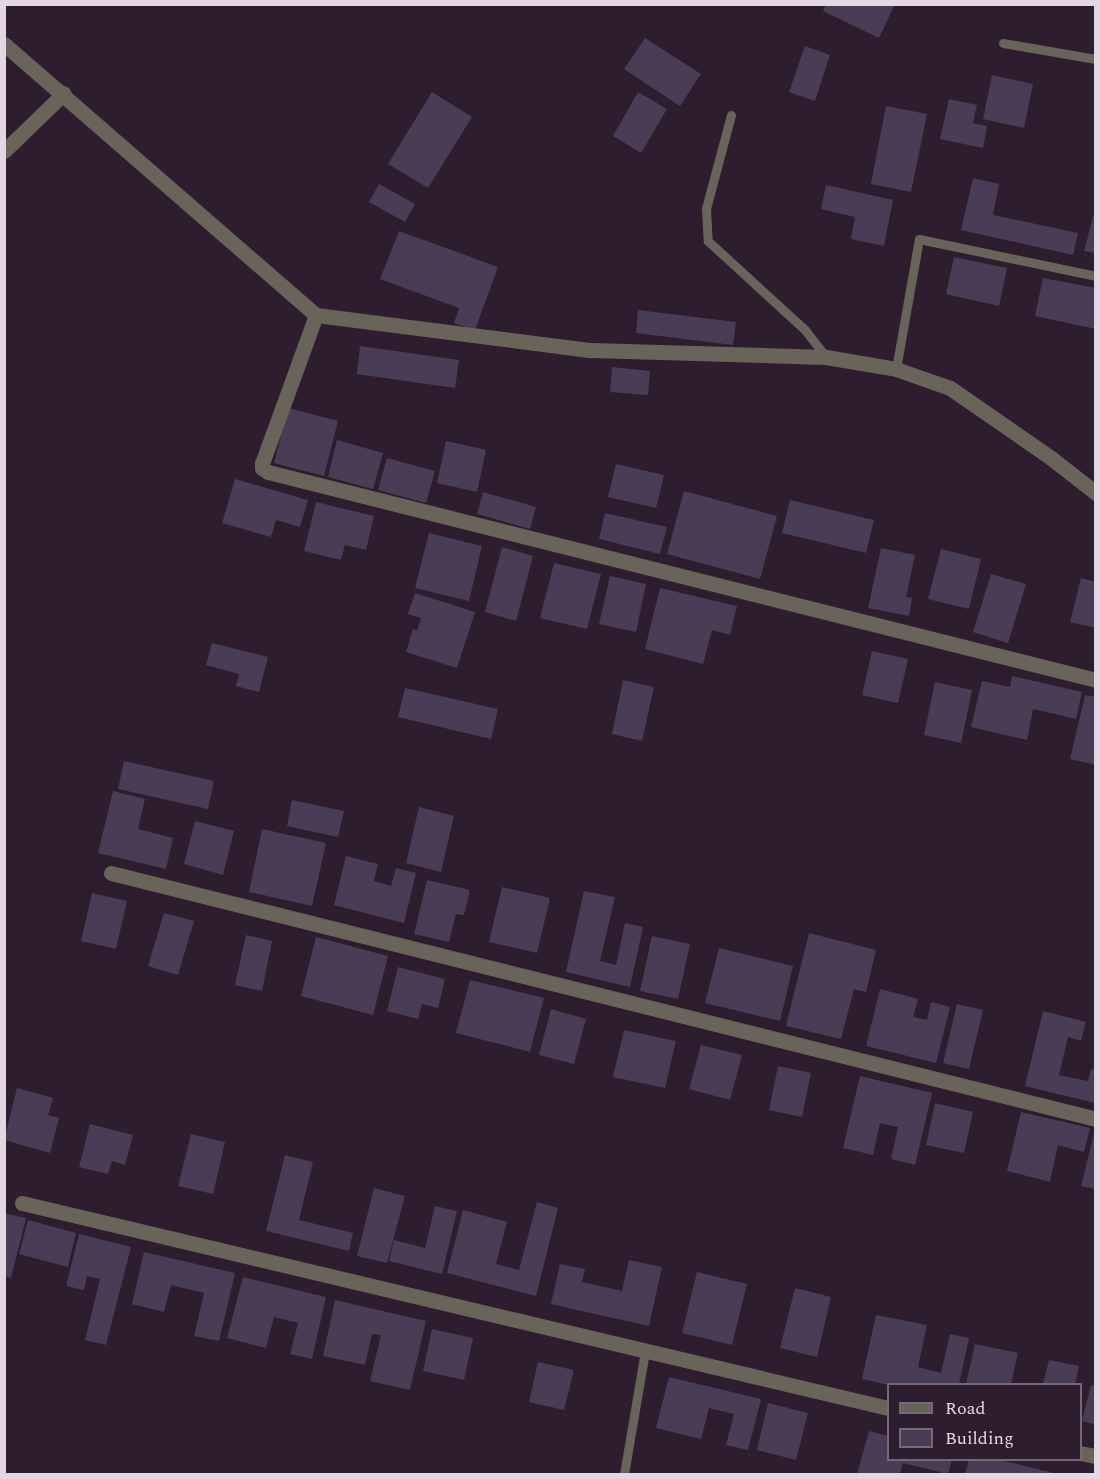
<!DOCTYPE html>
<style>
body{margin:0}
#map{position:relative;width:1100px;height:1479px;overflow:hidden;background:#2e1d2e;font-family:Spectral,serif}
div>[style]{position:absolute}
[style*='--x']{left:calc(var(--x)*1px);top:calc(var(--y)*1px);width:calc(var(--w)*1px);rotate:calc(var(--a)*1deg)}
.building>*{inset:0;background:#483d55}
.lane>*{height:9px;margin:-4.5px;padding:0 4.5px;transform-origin:4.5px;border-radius:4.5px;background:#69645a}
.street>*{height:15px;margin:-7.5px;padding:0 7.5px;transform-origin:7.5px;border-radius:7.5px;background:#69645a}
span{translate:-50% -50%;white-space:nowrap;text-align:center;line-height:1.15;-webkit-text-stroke:4.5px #2e1d2e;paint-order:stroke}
.frame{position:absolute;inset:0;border:6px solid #e2d7e2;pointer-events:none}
.legend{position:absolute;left:887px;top:1383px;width:195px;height:78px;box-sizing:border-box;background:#2e1d2e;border:2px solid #766776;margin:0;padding:8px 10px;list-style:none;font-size:18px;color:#e2d7e2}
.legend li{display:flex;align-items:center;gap:12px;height:30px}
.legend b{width:30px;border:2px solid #766776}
</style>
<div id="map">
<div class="building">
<div style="clip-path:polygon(826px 4px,895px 4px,879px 38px,823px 11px)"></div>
<div style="clip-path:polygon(645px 38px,701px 74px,680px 106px,624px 69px)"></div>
<div style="clip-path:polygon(805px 46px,830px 55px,815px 101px,789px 92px)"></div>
<div style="clip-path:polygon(992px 75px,1033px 84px,1024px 128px,983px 119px)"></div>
<div style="clip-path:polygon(432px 92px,472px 117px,428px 188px,388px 164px)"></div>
<div style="clip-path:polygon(638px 92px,667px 109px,641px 153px,613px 136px)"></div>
<div style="clip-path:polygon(949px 99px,977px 105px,973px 123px,987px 126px,983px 148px,940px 139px)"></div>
<div style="clip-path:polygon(886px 106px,927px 114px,911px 192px,871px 184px)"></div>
<div style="clip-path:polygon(973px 178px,999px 184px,993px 215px,1078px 233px,1073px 255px,961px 230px)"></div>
<div style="clip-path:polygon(379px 184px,415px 204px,405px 222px,369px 202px)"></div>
<div style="clip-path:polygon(826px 185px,893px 200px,884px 246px,851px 239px,855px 217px,821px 209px)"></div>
<div style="clip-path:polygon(1096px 206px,1096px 253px,1084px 251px)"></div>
<div style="clip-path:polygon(399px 231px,498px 267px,475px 330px,454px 323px,459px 308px,380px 279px)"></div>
<div style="clip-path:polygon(954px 257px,1007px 268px,999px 306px,946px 294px)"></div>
<div style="clip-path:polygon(1043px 278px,1096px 288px,1096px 329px,1035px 316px)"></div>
<div style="clip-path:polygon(638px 310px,736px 322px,733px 345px,636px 333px)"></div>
<div style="clip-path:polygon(360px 346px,459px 360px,455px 388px,357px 374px)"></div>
<div style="clip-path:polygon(612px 367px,650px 371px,648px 395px,610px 392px)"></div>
<div style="clip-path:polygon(288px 408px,338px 421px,324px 476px,274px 463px)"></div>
<div style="clip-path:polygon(337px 440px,383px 453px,373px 489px,328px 477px)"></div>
<div style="clip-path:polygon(446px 441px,486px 450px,477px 492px,437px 483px)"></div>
<div style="clip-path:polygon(387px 458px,435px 471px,426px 503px,378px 490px)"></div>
<div style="clip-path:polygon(616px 464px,664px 475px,656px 508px,608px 497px)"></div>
<div style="clip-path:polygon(235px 479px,308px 500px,300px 527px,276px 520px,271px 537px,222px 523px)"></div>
<div style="clip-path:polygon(684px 491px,777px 516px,760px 579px,667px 554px)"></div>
<div style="clip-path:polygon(483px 492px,536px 507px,530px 529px,477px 514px)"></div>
<div style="clip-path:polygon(790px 500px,874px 520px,866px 553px,782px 533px)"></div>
<div style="clip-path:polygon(316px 502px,374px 516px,366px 550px,345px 545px,341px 560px,304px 551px)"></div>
<div style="clip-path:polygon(605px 513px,667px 527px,660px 554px,599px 539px)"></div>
<div style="clip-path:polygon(429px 533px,482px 546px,469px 601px,415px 588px)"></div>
<div style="clip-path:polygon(502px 547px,533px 556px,516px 621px,485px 612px)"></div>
<div style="clip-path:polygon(881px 548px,915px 555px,906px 597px,912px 598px,909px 616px,868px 608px)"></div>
<div style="clip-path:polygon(941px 549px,981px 559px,969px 609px,928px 599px)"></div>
<div style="clip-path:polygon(554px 563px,601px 574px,587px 629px,540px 618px)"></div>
<div style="clip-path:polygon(991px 574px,1026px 584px,1008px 643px,973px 632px)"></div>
<div style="clip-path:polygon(610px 576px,646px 584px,636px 632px,599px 624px)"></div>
<div style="clip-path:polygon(1081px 578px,1096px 582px,1096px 628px,1070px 622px)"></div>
<div style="clip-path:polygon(660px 588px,737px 606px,730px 635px,712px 630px,703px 664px,645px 649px)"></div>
<div style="clip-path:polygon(415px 593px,475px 612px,457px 668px,406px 652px,413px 629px,417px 631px,421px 618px,408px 614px)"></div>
<div style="clip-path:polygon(212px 643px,268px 657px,259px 692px,236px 686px,239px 674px,206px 665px)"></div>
<div style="clip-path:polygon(872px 651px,908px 659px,898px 703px,862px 695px)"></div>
<div style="clip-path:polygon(1012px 676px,1082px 692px,1076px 719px,1033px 709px,1027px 740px,971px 727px,982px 681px,1010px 687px)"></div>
<div style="clip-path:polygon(623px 680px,654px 687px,642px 741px,612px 734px)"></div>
<div style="clip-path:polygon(935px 682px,972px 690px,961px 743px,924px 735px)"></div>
<div style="clip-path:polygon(405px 688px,498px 709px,491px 739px,398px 717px)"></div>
<div style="clip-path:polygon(1085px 695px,1096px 697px,1096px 765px,1070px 759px)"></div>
<div style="clip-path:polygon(124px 761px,214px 781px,208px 809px,118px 789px)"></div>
<div style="clip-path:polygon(113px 791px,145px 799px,138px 829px,173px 838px,166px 869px,98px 853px)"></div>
<div style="clip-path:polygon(292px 800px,344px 811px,338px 837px,287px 826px)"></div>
<div style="clip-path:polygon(419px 807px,454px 816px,441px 872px,406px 863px)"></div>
<div style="clip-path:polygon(195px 821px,234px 831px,223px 875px,184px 864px)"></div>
<div style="clip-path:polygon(262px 829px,326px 843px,312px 906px,249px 892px)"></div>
<div style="clip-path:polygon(346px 856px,378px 864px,374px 881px,391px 886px,396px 868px,416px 873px,404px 923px,334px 905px)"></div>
<div style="clip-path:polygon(427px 880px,470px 890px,464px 915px,456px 914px,449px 942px,414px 934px)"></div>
<div style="clip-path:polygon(502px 887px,550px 898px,537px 953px,489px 942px)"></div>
<div style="clip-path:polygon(584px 891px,615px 897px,600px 961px,616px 965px,625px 923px,643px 927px,630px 987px,566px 972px)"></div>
<div style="clip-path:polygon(92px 893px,127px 901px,116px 949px,81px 941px)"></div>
<div style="clip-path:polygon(164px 913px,194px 921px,178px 975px,148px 966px)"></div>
<div style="clip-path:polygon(809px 933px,876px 950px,866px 992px,854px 989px,841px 1039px,786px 1026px)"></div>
<div style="clip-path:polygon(246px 935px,272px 941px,262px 991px,235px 985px)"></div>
<div style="clip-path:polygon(652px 936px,690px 944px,678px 999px,640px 991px)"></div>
<div style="clip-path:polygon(316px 937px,388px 956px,373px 1015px,301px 996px)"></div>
<div style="clip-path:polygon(719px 948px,793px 966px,780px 1021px,705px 1003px)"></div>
<div style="clip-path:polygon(398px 967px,445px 979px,438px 1008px,422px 1004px,418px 1019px,387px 1011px)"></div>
<div style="clip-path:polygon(470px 980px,544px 998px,530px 1052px,456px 1033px)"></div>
<div style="clip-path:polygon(880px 989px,918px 999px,913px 1017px,927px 1020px,931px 1002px,950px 1007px,936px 1063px,866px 1046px)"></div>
<div style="clip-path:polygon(957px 1004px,983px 1010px,969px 1069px,943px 1063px)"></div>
<div style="clip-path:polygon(551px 1009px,586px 1019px,574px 1064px,539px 1055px)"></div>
<div style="clip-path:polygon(1043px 1011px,1086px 1022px,1081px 1041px,1068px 1037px,1059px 1075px,1088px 1081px,1091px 1069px,1096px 1070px,1095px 1103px,1025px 1086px)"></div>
<div style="clip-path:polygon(624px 1030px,676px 1041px,665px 1088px,613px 1077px)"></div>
<div style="clip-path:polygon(701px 1045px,742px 1055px,730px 1100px,689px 1089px)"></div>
<div style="clip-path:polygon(778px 1066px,811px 1073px,802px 1117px,769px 1110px)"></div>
<div style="clip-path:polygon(860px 1076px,932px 1093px,915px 1165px,891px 1159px,898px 1127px,880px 1123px,873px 1155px,843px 1148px)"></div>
<div style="clip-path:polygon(17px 1088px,53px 1098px,48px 1115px,59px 1118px,50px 1153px,4px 1140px)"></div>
<div style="clip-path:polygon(935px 1103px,973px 1112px,964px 1153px,926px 1145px)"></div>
<div style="clip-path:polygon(1021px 1112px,1090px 1128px,1084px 1152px,1058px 1145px,1050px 1182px,1007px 1171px)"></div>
<div style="clip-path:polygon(90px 1124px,133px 1135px,125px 1165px,112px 1161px,108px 1174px,79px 1167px)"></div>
<div style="clip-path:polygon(1095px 1130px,1096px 1130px,1096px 1189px,1081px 1186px)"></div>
<div style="clip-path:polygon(191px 1134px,225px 1142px,213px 1194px,178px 1186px)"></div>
<div style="clip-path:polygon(285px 1155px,313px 1162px,299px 1220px,353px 1233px,349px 1251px,266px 1231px)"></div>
<div style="clip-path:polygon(374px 1188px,405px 1196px,387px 1263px,357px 1256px)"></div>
<div style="clip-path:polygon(537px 1202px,558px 1208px,536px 1296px,447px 1273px,463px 1210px,507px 1222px,496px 1264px,519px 1270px)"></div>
<div style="clip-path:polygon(435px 1206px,457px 1211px,442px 1274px,389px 1261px,394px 1240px,425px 1248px)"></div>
<div style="clip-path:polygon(4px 1213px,26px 1218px,11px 1278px,4px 1276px)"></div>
<div style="clip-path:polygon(28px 1220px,76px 1233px,68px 1267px,19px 1254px)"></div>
<div style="clip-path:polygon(79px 1234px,131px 1247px,106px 1345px,85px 1340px,100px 1279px,87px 1276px,84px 1290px,66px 1286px)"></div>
<div style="clip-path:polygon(144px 1252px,235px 1273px,219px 1341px,194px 1336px,204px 1293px,171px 1285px,164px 1312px,132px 1304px)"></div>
<div style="clip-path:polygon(629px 1260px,662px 1267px,649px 1326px,551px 1304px,560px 1264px,585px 1269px,582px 1282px,622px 1291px)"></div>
<div style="clip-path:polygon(697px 1272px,747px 1284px,732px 1345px,682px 1333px)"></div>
<div style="clip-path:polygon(243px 1277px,326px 1297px,312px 1359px,290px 1354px,298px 1323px,274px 1317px,266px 1348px,227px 1338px)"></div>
<div style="clip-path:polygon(795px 1288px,831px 1297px,817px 1357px,780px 1348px)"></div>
<div style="clip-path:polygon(335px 1300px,426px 1321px,410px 1390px,370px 1381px,381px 1335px,372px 1334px,365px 1365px,323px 1356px)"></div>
<div style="clip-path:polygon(876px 1315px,927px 1325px,918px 1367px,941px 1373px,950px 1334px,969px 1338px,959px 1384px,888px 1385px,862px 1379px)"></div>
<div style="clip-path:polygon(432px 1329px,473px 1338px,464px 1380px,423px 1371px)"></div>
<div style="clip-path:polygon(975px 1344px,1018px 1353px,1011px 1384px,966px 1384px)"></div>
<div style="clip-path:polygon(1049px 1360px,1079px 1366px,1075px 1384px,1043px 1384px)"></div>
<div style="clip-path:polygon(538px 1362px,574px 1370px,564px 1410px,529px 1402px)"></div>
<div style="clip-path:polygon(669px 1377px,761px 1399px,748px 1450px,726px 1445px,734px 1414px,709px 1408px,701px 1439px,656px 1428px)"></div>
<div style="clip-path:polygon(1091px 1385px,1096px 1386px,1096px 1425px,1082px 1421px)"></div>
<div style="clip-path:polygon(768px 1403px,808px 1413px,796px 1460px,757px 1450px)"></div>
<div style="clip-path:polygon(869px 1431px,888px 1436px,888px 1460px,952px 1460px,948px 1474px,903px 1463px,900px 1474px,857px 1474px)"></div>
<div style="clip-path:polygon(969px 1460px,1000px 1460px,1058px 1474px,965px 1474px)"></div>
</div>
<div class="lane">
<div style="--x:1003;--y:43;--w:94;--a:9.8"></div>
<div style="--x:731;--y:115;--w:96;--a:105"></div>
<div style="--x:706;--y:208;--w:33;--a:87"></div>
<div style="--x:708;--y:241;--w:132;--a:42.5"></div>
<div style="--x:805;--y:330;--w:34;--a:52"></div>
<div style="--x:896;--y:369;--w:132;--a:-80"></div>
<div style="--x:919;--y:239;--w:181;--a:11.8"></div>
<div style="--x:624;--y:1474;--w:125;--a:-80.3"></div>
</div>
<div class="street">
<div style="--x:4;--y:44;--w:413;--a:41"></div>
<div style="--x:316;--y:315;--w:158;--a:110"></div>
<div style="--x:262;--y:463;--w:5;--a:90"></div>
<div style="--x:262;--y:468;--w:7;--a:34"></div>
<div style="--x:268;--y:472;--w:854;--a:14.1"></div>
<div style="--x:4;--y:151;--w:83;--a:-44"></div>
<div style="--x:316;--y:315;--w:277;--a:7.3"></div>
<div style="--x:591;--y:350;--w:235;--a:1.7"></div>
<div style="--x:826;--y:357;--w:71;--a:9.7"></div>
<div style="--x:896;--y:369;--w:57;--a:19.4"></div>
<div style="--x:950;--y:388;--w:123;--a:34.7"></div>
<div style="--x:1051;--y:458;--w:57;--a:37.9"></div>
<div style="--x:111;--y:873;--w:1015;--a:14.02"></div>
<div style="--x:22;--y:1203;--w:890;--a:13.32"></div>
<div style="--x:1080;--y:1453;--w:16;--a:11"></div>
</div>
<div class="frame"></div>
<ul class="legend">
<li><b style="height:8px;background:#69645a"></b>Road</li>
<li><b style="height:16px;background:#483d55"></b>Building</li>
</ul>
</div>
